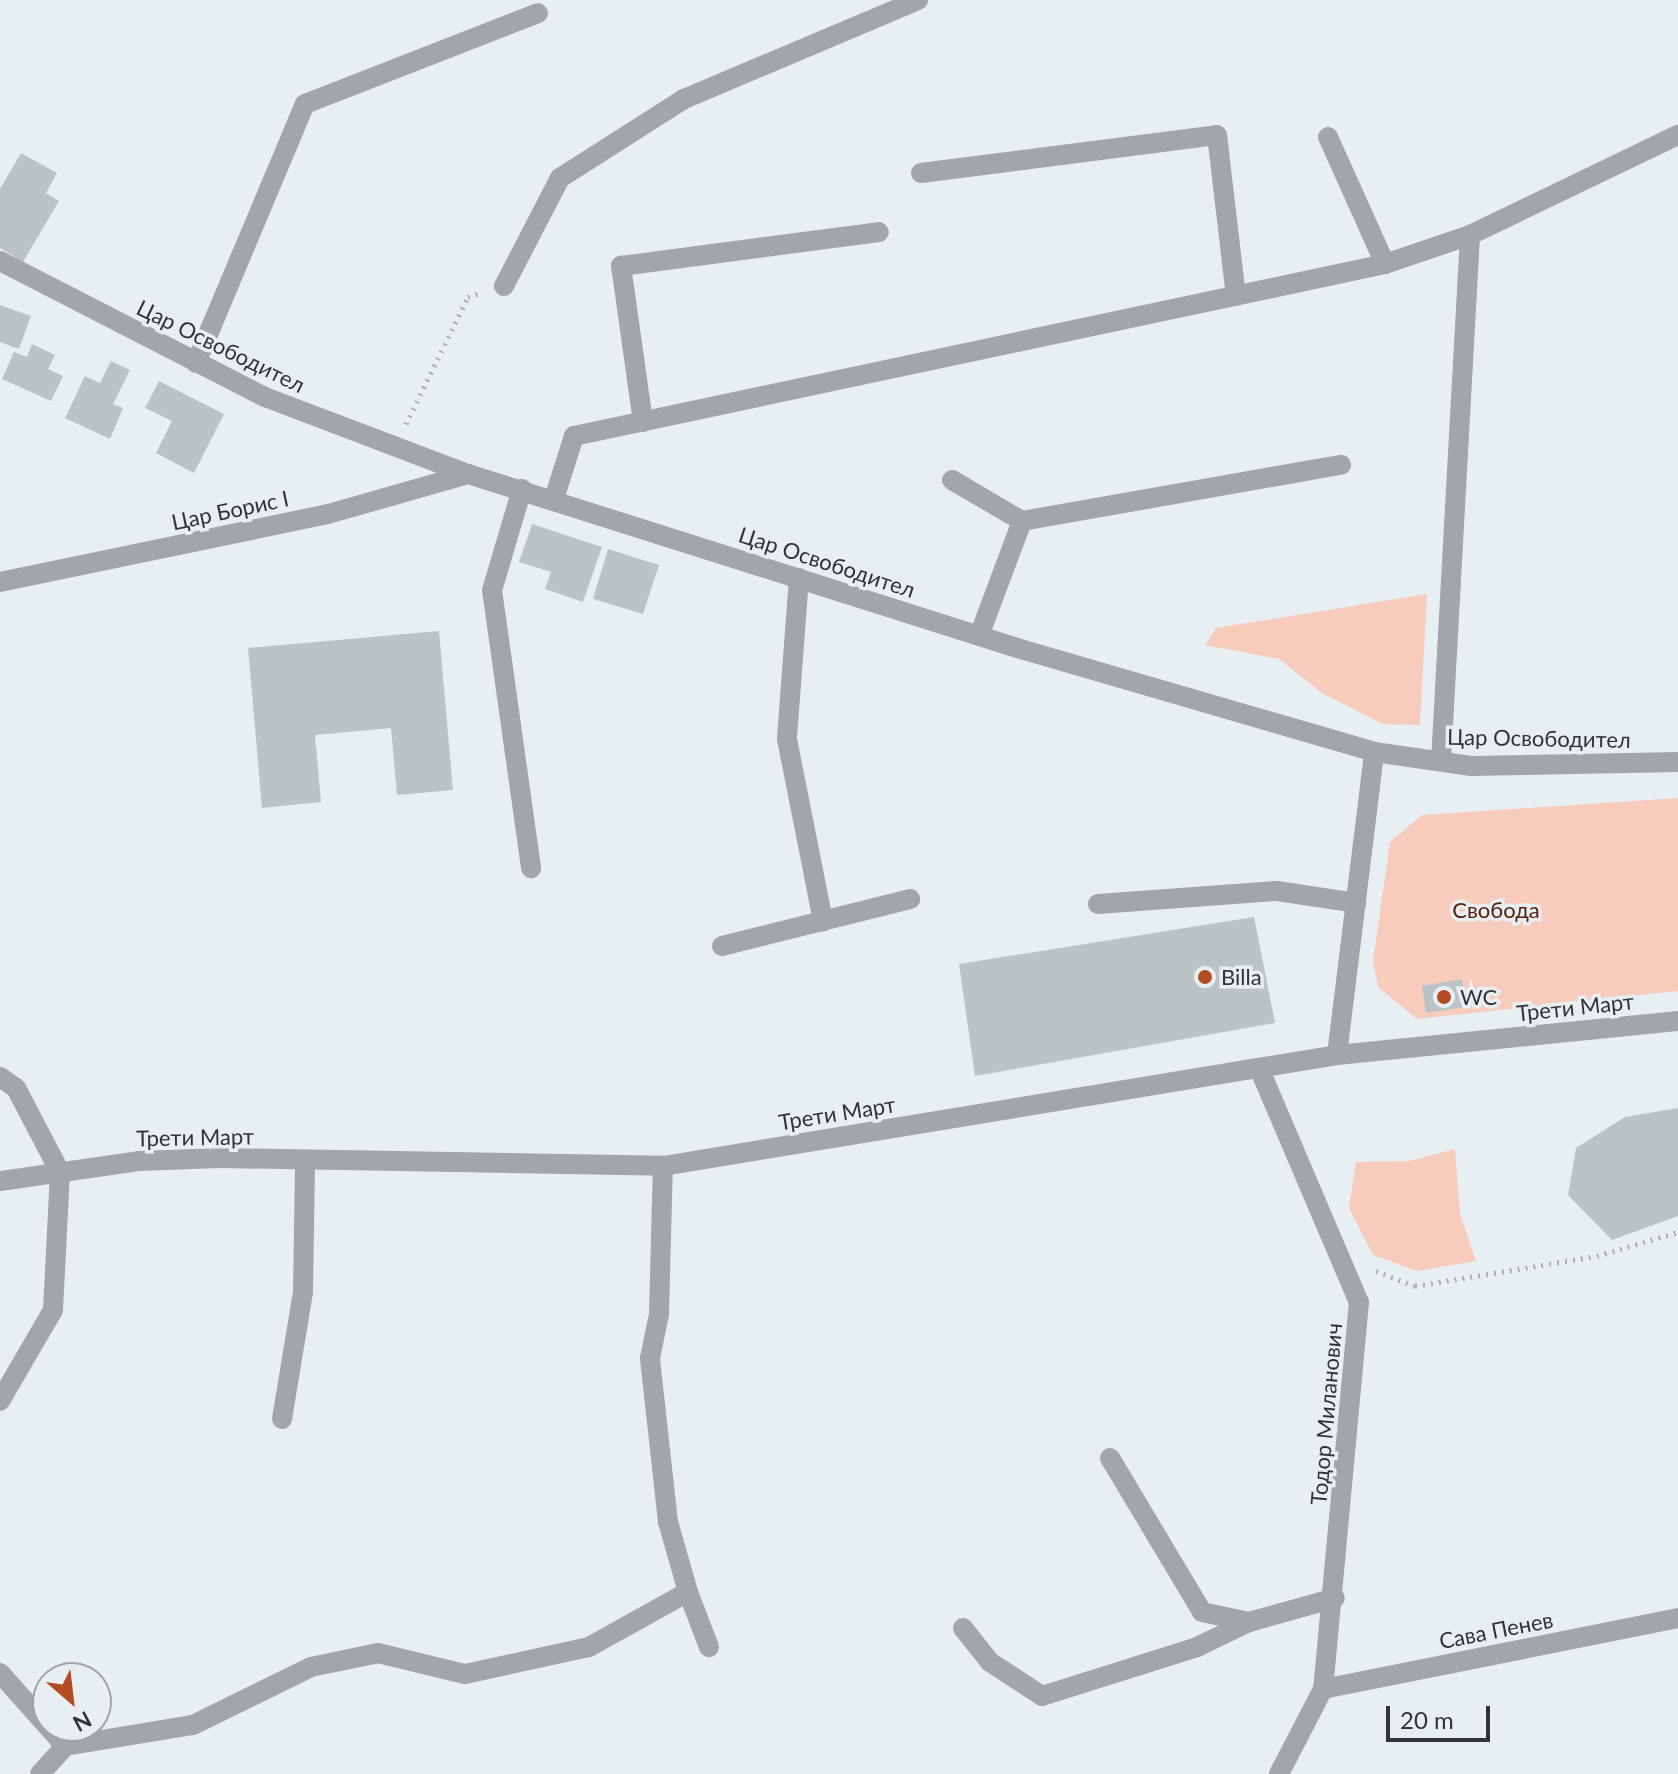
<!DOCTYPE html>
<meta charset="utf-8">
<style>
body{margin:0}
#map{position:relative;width:1678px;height:1774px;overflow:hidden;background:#e8eff3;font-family:Lato,sans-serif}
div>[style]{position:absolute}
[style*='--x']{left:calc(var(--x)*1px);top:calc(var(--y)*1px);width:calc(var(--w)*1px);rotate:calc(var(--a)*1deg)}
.green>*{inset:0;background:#f8ccbc}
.building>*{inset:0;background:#bcc3c6}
.path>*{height:5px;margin-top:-2.5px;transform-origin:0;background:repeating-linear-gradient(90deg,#adb2b5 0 2px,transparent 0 8px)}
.minor>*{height:20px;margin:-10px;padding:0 10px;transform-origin:10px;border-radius:10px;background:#a3a6a8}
.dots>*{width:22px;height:22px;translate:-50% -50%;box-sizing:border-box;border:4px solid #e8eff3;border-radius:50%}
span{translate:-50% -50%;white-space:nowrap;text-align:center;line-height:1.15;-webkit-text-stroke:7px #e8eff3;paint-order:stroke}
.street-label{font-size:22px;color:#313335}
.park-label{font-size:22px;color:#56200a}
.poi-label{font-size:22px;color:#313335}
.left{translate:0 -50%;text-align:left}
.north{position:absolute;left:32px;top:1662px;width:80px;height:80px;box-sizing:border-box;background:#e8eff3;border:2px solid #9fa4a7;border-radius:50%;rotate:152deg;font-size:22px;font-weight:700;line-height:32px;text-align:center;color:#313335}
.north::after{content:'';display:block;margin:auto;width:28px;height:36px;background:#b34c24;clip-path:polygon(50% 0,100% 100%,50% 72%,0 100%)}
.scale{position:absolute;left:1386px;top:1706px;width:104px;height:36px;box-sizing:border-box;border:4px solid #313335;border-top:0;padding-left:10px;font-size:24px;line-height:28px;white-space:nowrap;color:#313335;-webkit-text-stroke:6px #e8eff3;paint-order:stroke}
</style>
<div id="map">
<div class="green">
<div style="clip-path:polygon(1427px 594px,1420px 725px,1383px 724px,1322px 693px,1279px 659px,1205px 645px,1216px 628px)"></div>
<div style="clip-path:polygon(1678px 798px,1678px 991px,1417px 1019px,1378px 987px,1373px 961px,1390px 842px,1422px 815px)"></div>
<div style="clip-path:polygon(1455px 1149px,1460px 1214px,1476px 1261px,1417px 1271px,1373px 1255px,1349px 1208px,1356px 1162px,1409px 1161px)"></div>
</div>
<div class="building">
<div style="clip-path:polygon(21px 153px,57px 173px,46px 193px,59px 201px,23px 262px,0 248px,0 189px)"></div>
<div style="clip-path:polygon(0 305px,31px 316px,19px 349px,0 342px)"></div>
<div style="clip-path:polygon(32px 344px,55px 355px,48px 369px,63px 376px,51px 401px,2px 379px,14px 352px,27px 357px)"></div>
<div style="clip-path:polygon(111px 361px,130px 370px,113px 404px,123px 408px,110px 439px,65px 418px,85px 376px,100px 383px)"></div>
<div style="clip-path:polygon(159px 381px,224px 414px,194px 473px,156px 453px,172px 421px,145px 408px)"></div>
<div style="clip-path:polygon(532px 524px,602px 547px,583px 602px,545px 589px,551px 572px,519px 562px)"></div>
<div style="clip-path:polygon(608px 549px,659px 565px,643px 614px,593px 599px)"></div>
<div style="clip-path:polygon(439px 631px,453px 790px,397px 795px,391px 728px,315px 735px,321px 802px,262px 808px,248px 648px)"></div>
<div style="clip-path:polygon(1254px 917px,1275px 1023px,975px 1076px,959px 964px)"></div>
<div style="clip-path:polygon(1462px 979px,1466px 1007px,1426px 1013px,1422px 986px)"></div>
<div style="clip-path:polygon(1678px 1108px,1678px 1216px,1612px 1240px,1568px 1195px,1576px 1148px,1625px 1117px)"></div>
</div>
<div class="path">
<div style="--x:406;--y:424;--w:141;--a:-64"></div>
<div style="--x:468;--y:297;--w:13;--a:-18"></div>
<div style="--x:1376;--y:1271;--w:42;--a:21"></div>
<div style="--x:1415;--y:1286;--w:184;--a:-9.4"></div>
<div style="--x:1597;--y:1256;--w:84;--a:-16.5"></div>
</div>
<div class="minor">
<div style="--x:1328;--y:137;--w:139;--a:65.8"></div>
<div style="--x:921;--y:173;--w:298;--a:-7.3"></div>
<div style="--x:1217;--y:135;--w:162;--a:83.3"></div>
<div style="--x:0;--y:261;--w:298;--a:27.2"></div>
<div style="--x:265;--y:397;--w:217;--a:20.8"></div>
<div style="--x:468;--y:474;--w:583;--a:17.57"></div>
<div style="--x:1024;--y:650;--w:365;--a:16.2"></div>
<div style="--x:1374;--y:752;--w:98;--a:8.2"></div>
<div style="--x:1471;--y:766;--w:207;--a:-1.1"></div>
<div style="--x:504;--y:286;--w:122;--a:-62.6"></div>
<div style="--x:560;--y:178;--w:147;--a:-32.5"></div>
<div style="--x:684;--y:99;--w:254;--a:-22.9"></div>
<div style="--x:196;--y:363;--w:281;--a:-67.2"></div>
<div style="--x:305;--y:104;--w:250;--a:-21.3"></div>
<div style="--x:643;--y:422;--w:158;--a:-98"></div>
<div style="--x:621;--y:266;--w:260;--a:-7.5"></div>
<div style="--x:952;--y:480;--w:81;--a:30.4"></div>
<div style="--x:1022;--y:521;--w:324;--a:-10"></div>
<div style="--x:522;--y:489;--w:105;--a:106.5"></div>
<div style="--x:492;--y:590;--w:281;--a:82"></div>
<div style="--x:554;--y:499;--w:66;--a:-72.4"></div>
<div style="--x:574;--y:436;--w:829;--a:-11.97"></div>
<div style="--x:1385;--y:264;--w:90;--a:-18.8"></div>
<div style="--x:1470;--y:235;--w:231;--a:-25.7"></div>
<div style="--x:799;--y:578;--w:161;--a:94.3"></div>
<div style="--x:787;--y:739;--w:186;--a:78.8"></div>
<div style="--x:0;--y:582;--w:335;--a:-11.7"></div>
<div style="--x:328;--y:514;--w:146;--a:-15.9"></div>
<div style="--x:979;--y:636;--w:123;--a:-69.5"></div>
<div style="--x:1441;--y:761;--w:527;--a:-86.84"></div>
<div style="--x:1098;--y:904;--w:179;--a:-4.2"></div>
<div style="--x:1277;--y:891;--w:80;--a:8.6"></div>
<div style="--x:722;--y:946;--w:194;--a:-14"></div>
<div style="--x:1337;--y:1055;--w:305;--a:-83"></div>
<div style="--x:1259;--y:1068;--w:254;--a:66.9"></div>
<div style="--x:1359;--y:1302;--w:389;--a:95.3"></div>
<div style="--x:1323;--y:1689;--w:96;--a:117.4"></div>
<div style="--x:0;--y:1077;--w:19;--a:35"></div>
<div style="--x:16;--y:1088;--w:95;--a:62.4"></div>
<div style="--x:60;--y:1172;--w:138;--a:92.9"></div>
<div style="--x:53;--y:1310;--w:105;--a:120.2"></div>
<div style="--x:0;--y:1181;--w:140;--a:-8.2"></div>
<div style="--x:139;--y:1161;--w:81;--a:-2.1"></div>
<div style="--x:220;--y:1158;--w:443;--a:1"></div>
<div style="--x:663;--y:1166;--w:683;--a:-9.35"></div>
<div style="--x:1337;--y:1055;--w:343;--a:-5.7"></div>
<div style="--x:282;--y:1419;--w:129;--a:-80.6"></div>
<div style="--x:303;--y:1292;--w:132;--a:-89.1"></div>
<div style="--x:1110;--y:1458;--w:179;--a:59.1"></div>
<div style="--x:1202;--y:1612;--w:48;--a:12"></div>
<div style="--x:1249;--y:1622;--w:89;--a:-15.6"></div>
<div style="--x:688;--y:1592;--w:59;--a:69.1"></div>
<div style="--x:963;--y:1628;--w:43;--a:51.5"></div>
<div style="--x:990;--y:1662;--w:62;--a:33.2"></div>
<div style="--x:1042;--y:1696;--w:163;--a:-17.5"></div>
<div style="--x:1197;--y:1647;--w:58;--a:-25.7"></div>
<div style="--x:0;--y:1673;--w:98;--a:48.3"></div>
<div style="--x:65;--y:1746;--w:130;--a:-9.3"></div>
<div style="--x:193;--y:1725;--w:131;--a:-26.2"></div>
<div style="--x:311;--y:1667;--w:68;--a:-11.8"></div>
<div style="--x:378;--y:1653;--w:89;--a:13.6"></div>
<div style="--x:465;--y:1674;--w:127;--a:-12.3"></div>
<div style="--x:589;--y:1647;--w:113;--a:-29.1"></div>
<div style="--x:688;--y:1592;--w:73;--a:-105.9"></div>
<div style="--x:668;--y:1522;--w:165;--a:-96.3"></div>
<div style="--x:650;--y:1358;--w:45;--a:-78.4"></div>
<div style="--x:659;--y:1314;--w:148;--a:-88.5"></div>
<div style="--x:1323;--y:1689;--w:362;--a:-11.3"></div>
<div style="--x:40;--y:1774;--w:38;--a:-48"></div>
</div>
<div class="dots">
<div style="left:1205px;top:977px;background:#b34c24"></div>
<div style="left:1444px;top:997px;background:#b34c24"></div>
</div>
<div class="street-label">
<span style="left:221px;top:346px;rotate:26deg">Цар Освободител</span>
<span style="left:230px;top:510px;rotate:-12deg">Цар Борис I</span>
<span style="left:827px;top:562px;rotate:18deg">Цар Освободител</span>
<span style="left:1539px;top:738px;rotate:1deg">Цар Освободител</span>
<span style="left:1575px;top:1007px;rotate:-6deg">Трети Март</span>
<span style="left:837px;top:1113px;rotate:-9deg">Трети Март</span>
<span style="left:195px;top:1137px;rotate:-1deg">Трети Март</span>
<span style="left:1326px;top:1414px;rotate:-85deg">Тодор Миланович</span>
<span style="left:1496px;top:1630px;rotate:-11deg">Сава Пенев</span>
</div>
<div class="park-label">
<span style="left:1496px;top:910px">Свобода</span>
</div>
<div class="poi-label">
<span class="left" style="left:1221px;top:977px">Billa</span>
<span class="left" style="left:1460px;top:997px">WC</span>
</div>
<div class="north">N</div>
<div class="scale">20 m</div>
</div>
